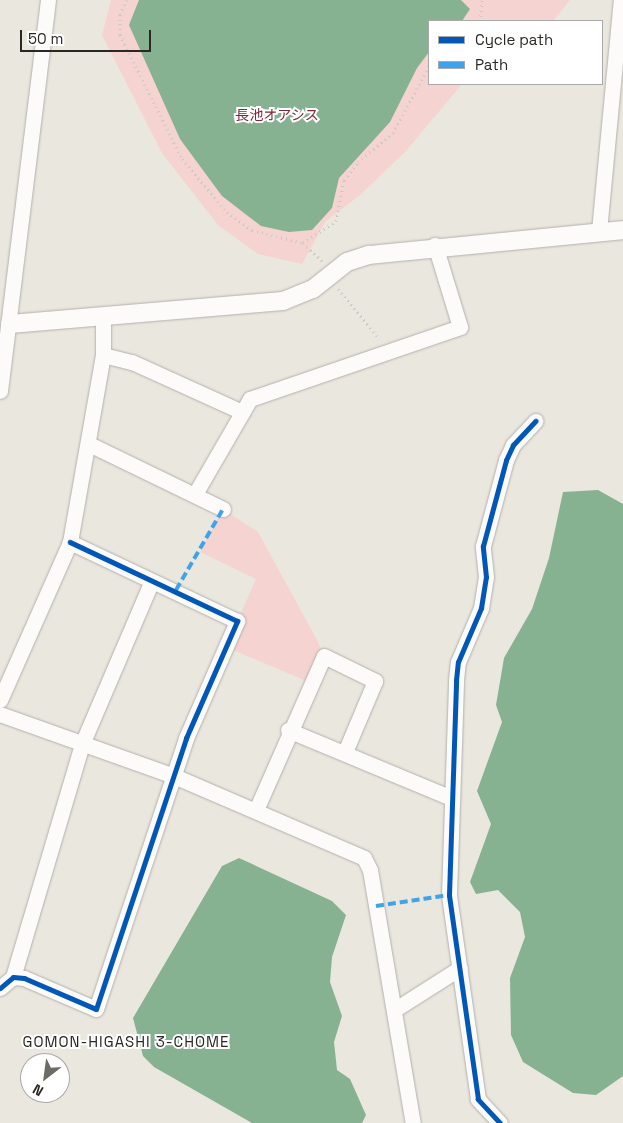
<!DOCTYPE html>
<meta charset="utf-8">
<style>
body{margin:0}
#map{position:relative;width:623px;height:1123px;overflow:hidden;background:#eae7df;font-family:"Space Grotesk","Noto Sans JP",sans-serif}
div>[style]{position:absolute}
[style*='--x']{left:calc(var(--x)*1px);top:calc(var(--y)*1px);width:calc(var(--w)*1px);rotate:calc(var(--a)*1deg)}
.green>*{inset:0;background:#f5d3d1}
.water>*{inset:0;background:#86b291}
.path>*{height:3px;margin-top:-1.5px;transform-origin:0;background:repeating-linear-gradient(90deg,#c8c8c5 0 1px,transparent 0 5px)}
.roads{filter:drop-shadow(0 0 1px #b2b0ab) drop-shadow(0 0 1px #b2b0ab)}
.minor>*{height:15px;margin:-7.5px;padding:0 7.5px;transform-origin:7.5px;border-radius:7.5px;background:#fcfbfa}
.tertiary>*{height:18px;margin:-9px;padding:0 9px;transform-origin:9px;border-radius:9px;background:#fcfbfa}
.quiet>*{height:4px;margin-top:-2px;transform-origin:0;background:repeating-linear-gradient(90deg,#3ea3ea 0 8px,transparent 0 12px)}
.cycleway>*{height:5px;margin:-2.5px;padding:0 2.5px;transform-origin:2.5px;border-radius:2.5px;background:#0057b8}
span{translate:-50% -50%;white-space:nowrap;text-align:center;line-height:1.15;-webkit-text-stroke:4px #fff;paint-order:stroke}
.park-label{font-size:14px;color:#812736}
.neighbourhood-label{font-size:15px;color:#2a2823;letter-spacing:1px}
.legend{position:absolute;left:428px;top:20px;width:175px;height:65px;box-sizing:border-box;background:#fff;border:1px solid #aaa9a7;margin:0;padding:6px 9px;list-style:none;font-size:15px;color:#2a2823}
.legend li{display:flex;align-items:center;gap:10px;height:25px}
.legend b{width:25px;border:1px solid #aaa9a7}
.north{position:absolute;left:20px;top:1053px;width:50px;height:50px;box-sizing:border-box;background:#fff;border:1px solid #aaa9a7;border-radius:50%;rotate:210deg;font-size:14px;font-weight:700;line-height:20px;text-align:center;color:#2a2823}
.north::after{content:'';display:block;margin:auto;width:18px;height:22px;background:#6d6b65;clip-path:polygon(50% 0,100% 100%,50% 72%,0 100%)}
.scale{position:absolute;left:20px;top:30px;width:131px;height:22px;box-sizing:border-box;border:2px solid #2a2823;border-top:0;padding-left:6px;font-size:15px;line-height:18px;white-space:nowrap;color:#2a2823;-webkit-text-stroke:4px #fff;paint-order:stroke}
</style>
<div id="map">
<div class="green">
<div style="clip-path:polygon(111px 0,570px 0,553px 21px,429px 21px,429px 84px,462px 84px,406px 151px,360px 195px,325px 222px,302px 264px,258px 254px,218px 225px,162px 153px,102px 35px)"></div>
<div style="clip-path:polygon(223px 509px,258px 532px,317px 640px,324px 656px,311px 683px,226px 647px,256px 579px,200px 552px)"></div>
</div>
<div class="water">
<div style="clip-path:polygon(139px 0,461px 0,470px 9px,462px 21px,429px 21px,429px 52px,417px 68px,390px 122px,339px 178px,332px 208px,312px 230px,289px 232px,261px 226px,222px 196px,180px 139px,129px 25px)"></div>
<div style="clip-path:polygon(598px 490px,623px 504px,623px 1076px,596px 1095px,573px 1093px,523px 1062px,511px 1035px,510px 978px,525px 937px,520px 912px,498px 890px,476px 894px,470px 882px,491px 824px,477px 791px,502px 722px,496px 705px,504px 658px,532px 609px,549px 558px,563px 492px)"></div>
<div style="clip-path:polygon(239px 858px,332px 901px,346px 915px,332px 957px,330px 982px,342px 1016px,334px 1042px,337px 1070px,350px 1079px,366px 1115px,362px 1123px,252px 1123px,154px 1067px,143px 1056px,133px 1018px,222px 866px)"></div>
</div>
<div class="path">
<div style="--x:127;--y:0;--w:16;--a:117"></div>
<div style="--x:120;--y:14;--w:21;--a:90"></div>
<div style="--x:120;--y:35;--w:139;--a:63.4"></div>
<div style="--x:182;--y:159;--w:70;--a:49.7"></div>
<div style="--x:227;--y:212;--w:31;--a:36"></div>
<div style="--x:252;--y:230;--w:53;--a:14.3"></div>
<div style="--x:303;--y:243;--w:26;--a:43"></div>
<div style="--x:480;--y:21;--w:21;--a:-85"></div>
<div style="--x:303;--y:243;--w:40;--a:-34"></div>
<div style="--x:336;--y:221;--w:42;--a:-79"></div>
<div style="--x:344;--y:180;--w:23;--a:-52"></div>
<div style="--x:358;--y:162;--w:45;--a:-39.6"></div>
<div style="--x:393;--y:133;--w:76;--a:-61.8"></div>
<div style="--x:338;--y:289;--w:64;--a:50.1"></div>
</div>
<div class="roads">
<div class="minor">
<div style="--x:599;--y:231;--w:232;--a:-84.6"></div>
<div style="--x:103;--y:355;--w:30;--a:14"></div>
<div style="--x:132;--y:362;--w:121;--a:24.4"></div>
<div style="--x:0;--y:391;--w:394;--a:-83"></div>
<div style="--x:89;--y:444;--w:149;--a:25.9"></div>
<div style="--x:195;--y:494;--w:110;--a:-59.9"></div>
<div style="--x:250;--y:399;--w:222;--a:-18.9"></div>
<div style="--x:460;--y:327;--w:86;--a:-107"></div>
<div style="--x:0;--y:700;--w:173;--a:-66.1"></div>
<div style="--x:70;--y:542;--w:190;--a:-80"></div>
<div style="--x:103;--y:355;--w:36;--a:-90"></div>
<div style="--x:0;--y:714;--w:185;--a:19.6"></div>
<div style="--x:174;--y:776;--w:207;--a:23.3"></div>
<div style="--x:364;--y:858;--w:13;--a:63"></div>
<div style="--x:370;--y:870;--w:257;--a:80.4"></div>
<div style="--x:288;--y:730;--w:177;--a:22.6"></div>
<div style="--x:256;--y:810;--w:168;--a:-66.2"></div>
<div style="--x:324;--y:656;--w:57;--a:26.1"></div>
<div style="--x:375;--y:681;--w:77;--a:112.9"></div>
<div style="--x:13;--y:977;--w:243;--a:-73.5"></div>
<div style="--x:82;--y:744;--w:177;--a:-66.8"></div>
<div style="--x:0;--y:988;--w:17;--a:-40"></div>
<div style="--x:13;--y:977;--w:11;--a:5"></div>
<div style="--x:24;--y:978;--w:78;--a:23.3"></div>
<div style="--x:96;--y:1009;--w:286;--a:-71.6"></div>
<div style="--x:186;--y:738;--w:128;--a:-66.4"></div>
<div style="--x:237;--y:621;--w:185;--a:-154.7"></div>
<div style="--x:394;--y:1010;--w:78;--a:-32.5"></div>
<div style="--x:500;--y:1123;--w:33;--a:-133"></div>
<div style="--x:478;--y:1099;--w:206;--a:-98.1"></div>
<div style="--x:449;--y:895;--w:215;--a:-88.1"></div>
<div style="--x:456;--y:680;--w:18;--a:-84"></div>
<div style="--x:458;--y:662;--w:59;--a:-66.9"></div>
<div style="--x:481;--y:608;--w:31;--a:-81"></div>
<div style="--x:486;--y:577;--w:31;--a:-96"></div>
<div style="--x:483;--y:546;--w:89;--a:-75"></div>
<div style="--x:506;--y:460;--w:17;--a:-65"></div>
<div style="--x:513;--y:445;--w:33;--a:-47"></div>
</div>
<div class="tertiary">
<div style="--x:10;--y:324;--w:274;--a:-4.8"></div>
<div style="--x:283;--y:301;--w:32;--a:-22"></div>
<div style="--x:313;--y:289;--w:43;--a:-38.5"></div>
<div style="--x:347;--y:262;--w:23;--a:-18"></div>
<div style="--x:369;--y:255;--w:255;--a:-5.6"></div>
</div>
</div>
<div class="quiet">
<div style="--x:176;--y:590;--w:94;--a:-59.9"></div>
<div style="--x:376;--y:906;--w:74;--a:-8.6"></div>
</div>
<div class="cycleway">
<div style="--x:0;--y:988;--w:17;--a:-40"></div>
<div style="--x:13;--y:977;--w:11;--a:5"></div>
<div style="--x:24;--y:978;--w:78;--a:23.3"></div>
<div style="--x:96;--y:1009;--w:286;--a:-71.6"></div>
<div style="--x:186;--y:738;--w:128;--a:-66.4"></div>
<div style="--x:237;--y:621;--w:185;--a:-154.7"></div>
<div style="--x:500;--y:1123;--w:33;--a:-133"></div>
<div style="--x:478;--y:1099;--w:206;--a:-98.1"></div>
<div style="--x:449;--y:895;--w:215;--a:-88.1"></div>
<div style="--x:456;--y:680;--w:18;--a:-84"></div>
<div style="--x:458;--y:662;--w:59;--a:-66.9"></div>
<div style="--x:481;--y:608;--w:31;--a:-81"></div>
<div style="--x:486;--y:577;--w:31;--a:-96"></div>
<div style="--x:483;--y:546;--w:89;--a:-75"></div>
<div style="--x:506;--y:460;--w:17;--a:-65"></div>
<div style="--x:513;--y:445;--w:33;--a:-47"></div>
</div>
<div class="park-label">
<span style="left:277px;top:115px">長池オアシス</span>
</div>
<div class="neighbourhood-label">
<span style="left:126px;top:1042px">GOMON-HIGASHI 3-CHOME</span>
</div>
<ul class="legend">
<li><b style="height:6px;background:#0057b8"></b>Cycle path</li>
<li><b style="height:6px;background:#3ea3ea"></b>Path</li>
</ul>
<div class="north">N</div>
<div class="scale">50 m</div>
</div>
